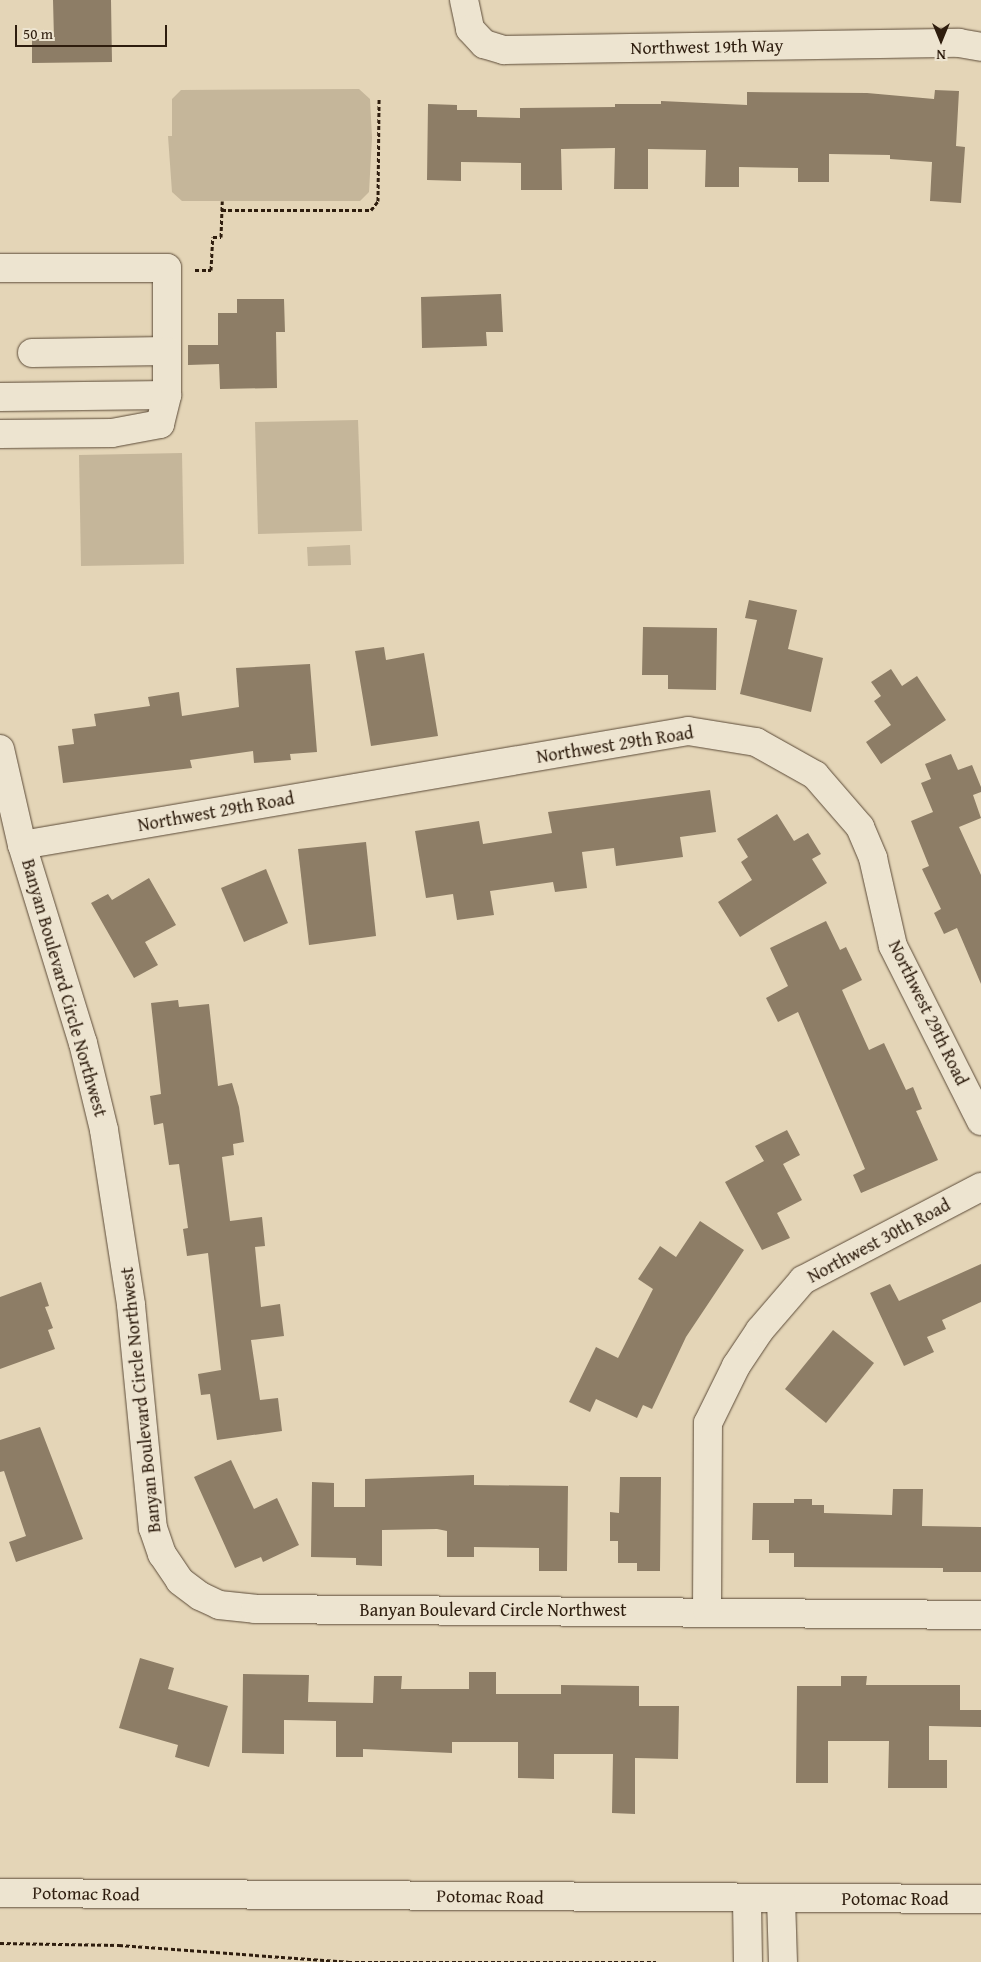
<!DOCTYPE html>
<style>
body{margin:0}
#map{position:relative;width:981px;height:1962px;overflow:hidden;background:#e4d5b7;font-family:"Gentium Book Plus",serif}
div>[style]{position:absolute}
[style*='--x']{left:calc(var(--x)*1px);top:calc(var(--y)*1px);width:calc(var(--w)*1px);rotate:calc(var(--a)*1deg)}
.green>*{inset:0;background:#c5b69a}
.building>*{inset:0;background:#8d7d66}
.path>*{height:3px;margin-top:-1.5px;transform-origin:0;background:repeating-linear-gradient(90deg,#2e1d0e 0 4px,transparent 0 6.5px)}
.roads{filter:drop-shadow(0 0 1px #5c4b38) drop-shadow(0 0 1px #5c4b38)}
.minor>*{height:28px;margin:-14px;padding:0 14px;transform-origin:14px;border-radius:14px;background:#ede4d0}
span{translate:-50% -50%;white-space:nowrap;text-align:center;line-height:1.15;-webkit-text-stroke:4px #ede4d0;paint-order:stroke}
.street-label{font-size:18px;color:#2e1d0e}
.north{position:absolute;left:916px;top:15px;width:50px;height:50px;-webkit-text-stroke:4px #ede4d0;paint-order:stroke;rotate:180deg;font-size:14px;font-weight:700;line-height:20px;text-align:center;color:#2e1d0e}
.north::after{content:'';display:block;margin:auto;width:18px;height:22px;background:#2e1d0e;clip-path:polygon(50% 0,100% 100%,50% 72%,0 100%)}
.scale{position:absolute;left:15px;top:25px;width:152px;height:22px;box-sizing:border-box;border:2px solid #2e1d0e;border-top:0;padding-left:6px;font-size:15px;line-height:18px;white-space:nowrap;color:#2e1d0e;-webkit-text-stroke:4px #ede4d0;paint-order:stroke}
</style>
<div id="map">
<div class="green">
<div style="clip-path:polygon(359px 89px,370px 99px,372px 138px,369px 192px,360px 201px,182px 201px,172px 192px,168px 136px,172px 136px,172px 99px,181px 90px)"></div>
<div style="clip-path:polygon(358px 420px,362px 531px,258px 534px,255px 422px)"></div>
<div style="clip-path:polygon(182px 453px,184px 564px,81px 566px,79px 455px)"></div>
<div style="clip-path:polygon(350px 545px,351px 565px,308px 566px,307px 547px)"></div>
</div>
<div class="building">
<div style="clip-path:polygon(53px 0,111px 0,112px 62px,32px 63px,32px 39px,54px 39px)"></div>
<div style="clip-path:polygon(935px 90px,959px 91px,956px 146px,965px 147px,961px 203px,930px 201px,932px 162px,890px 159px,890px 155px,829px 154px,829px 182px,798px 182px,798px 168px,739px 167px,739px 187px,705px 187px,706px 150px,648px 149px,648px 189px,614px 189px,615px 148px,561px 149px,562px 190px,521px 190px,521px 163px,461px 162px,461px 181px,427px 180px,428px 104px,457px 105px,457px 110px,477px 110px,477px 117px,520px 118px,520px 108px,615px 107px,615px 104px,661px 104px,661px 101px,747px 105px,747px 92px,867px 93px,934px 99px)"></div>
<div style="clip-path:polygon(501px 294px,503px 332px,486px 332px,487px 346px,422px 348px,421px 297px)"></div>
<div style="clip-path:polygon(237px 299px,284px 299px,285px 332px,276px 332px,277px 388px,220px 389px,219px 364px,188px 365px,188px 345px,218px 345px,218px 313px,237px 313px)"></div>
<div style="clip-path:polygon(749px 600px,797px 610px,788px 649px,823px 658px,811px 712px,740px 694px,757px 620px,745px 618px)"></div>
<div style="clip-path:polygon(643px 627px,717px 628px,716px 690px,668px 689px,668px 675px,642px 675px)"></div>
<div style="clip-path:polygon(384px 647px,386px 660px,424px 653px,438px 736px,371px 746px,355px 651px)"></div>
<div style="clip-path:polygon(310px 664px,317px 752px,290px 754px,291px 760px,254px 763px,253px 751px,190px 760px,192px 768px,63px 783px,58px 746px,74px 744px,72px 729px,96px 726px,94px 714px,150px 706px,148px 697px,179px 692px,182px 716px,239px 707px,236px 668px)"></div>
<div style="clip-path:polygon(891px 669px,902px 686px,917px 676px,946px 720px,881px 764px,866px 742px,891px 725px,874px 701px,881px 696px,871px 682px)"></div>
<div style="clip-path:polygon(951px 754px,958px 770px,972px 765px,981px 787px,981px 792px,973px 795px,981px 818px,959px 827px,981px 875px,981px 984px,957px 928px,944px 934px,934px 913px,941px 909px,922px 869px,929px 866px,911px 821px,933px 812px,921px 783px,931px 779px,925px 764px)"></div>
<div style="clip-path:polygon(710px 790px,716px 832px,680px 837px,683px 857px,616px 866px,614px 848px,582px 852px,587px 888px,555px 892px,553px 882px,490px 891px,494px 915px,457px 920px,453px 894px,426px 898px,415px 831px,479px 821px,483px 844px,552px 833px,548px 812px)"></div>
<div style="clip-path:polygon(777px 814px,794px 841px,808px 833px,821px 854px,812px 859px,827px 883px,740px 937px,718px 902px,752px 880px,741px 862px,748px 857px,737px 839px)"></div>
<div style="clip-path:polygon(366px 842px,376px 936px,309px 945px,298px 849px)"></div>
<div style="clip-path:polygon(266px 869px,288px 923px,244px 942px,221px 888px)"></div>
<div style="clip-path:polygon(149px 878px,176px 925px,145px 942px,158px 965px,134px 978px,91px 903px,108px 894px,112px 900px)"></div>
<div style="clip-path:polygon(826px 921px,840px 950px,846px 947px,862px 980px,842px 990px,869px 1050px,884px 1043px,906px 1090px,913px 1087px,922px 1109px,916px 1111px,938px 1160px,861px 1193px,853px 1175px,865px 1169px,798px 1012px,778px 1022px,766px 998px,788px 986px,770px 948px)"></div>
<div style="clip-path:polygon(178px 1000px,179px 1007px,209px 1004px,218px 1086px,232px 1083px,239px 1107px,244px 1142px,233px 1144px,234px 1155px,222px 1157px,230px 1221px,262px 1217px,265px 1246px,255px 1247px,261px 1307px,280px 1304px,284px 1336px,251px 1340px,260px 1400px,278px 1398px,282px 1431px,217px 1440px,210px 1394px,201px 1395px,198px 1374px,221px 1370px,208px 1253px,187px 1256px,183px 1229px,188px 1228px,179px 1164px,169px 1165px,163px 1123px,154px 1125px,150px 1096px,161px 1094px,151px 1003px)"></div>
<div style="clip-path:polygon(787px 1130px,800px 1155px,783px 1164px,802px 1200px,777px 1213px,790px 1238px,762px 1250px,725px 1182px,764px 1161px,755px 1146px)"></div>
<div style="clip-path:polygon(700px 1221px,744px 1250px,686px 1337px,652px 1409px,643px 1405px,637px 1418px,596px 1399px,590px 1412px,569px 1402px,596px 1347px,618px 1358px,653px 1289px,638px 1279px,660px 1246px,676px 1257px)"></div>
<div style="clip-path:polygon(981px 1264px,981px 1302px,942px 1320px,946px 1329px,927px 1337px,934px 1352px,904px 1366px,870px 1293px,890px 1284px,899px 1301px)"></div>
<div style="clip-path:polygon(41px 1282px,49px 1306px,45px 1307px,53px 1328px,48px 1330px,55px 1349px,0 1369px,0 1297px)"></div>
<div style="clip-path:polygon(833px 1330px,874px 1363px,826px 1423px,785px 1389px)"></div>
<div style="clip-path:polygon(40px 1427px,83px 1539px,16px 1562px,9px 1542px,26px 1536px,4px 1471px,0 1472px,0 1440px)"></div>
<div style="clip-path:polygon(231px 1460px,254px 1509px,277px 1498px,299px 1545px,263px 1562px,261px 1557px,235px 1568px,194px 1477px)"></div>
<div style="clip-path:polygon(474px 1475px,474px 1485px,568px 1486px,567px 1571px,539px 1571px,539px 1548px,474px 1547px,474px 1557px,447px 1557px,447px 1531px,437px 1529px,382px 1530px,382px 1566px,356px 1565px,356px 1558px,311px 1557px,312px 1482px,334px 1483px,334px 1507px,365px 1507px,365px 1479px)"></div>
<div style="clip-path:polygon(620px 1477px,661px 1477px,660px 1571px,637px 1571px,637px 1563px,618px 1563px,618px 1541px,610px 1541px,610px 1512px,619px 1513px)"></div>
<div style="clip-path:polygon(893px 1489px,923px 1489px,922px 1526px,981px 1527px,981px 1572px,943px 1572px,943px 1568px,794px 1567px,794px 1553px,769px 1553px,769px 1540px,752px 1540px,753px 1503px,794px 1503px,794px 1499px,812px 1499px,812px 1505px,824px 1505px,824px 1513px,892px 1515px)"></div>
<div style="clip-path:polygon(140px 1658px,174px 1668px,168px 1689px,228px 1706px,209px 1767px,175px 1757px,178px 1745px,119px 1728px)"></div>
<div style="clip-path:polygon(469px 1672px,496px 1672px,496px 1694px,561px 1694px,561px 1685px,639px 1686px,639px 1706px,679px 1706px,678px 1759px,635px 1758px,635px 1814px,612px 1813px,613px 1754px,554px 1754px,554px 1779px,518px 1778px,518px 1742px,452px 1742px,452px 1753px,363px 1749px,363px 1757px,336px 1757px,336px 1721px,284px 1720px,284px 1754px,242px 1753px,243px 1674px,309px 1675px,308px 1702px,373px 1703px,374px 1676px,402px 1676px,401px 1689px,469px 1689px)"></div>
<div style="clip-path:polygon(841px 1676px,867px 1676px,866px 1685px,960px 1685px,960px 1710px,981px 1710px,981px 1727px,929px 1726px,929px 1760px,947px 1760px,947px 1788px,888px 1788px,889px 1741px,828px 1741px,828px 1783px,796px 1783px,797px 1686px,841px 1686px)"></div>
</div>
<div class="path">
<div style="--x:222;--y:210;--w:149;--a:0"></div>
<div style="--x:371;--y:210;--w:11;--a:-52"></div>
<div style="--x:378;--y:201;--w:102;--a:-89.4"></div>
<div style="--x:195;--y:270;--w:16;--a:0"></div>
<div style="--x:211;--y:270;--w:33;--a:-87"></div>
<div style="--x:213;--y:237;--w:8;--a:0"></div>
<div style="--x:221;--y:237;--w:36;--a:-88"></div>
<div style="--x:0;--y:1943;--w:119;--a:1"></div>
<div style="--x:119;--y:1945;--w:230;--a:4.2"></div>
<div style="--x:348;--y:1962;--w:308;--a:0"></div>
</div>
<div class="roads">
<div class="minor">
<div style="--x:464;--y:0;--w:30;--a:78"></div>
<div style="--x:470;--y:29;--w:21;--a:47"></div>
<div style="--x:484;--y:44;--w:21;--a:17"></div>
<div style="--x:504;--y:50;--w:455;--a:-0.9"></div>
<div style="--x:959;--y:43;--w:22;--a:10"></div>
<div style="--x:0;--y:268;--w:167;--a:0"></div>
<div style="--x:167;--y:268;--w:83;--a:90"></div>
<div style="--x:167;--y:351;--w:135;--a:179.2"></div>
<div style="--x:0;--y:397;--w:167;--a:-0.7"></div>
<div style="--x:0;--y:434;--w:112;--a:-0.5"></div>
<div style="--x:112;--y:433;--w:49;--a:-10.6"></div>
<div style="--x:160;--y:424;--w:30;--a:-76"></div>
<div style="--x:167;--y:395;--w:44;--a:-90"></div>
<div style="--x:0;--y:749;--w:98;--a:77.1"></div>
<div style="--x:22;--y:845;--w:207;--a:72.9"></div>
<div style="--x:83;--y:1043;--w:89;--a:76.4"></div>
<div style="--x:104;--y:1130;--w:177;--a:81.2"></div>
<div style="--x:131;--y:1305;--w:224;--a:84.4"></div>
<div style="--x:153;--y:1528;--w:28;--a:71"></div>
<div style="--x:162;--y:1554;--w:32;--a:56"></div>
<div style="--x:180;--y:1581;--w:25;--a:37"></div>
<div style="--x:200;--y:1596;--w:21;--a:25"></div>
<div style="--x:219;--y:1605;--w:36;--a:6"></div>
<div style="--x:255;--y:1609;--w:726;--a:0.47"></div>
<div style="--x:22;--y:845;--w:676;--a:-9.71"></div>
<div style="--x:688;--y:731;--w:69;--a:9.2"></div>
<div style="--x:756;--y:742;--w:68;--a:29.2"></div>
<div style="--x:815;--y:775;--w:69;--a:49.1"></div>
<div style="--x:860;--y:827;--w:34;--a:67"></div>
<div style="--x:873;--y:858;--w:90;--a:77.2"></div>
<div style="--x:893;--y:946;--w:196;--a:63.3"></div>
<div style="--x:707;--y:1611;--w:188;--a:-89.7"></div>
<div style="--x:708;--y:1423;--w:64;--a:-63.8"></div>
<div style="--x:736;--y:1366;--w:43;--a:-56.3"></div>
<div style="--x:760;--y:1330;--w:66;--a:-49.3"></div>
<div style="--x:803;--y:1280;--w:201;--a:-27.6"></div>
<div style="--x:0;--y:1893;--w:981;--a:0.35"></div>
<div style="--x:781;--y:1899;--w:63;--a:88.2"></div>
<div style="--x:747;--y:1900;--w:62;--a:89.1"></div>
</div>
</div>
<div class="street-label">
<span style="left:707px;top:47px;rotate:-1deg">Northwest 19th Way</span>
<span style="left:615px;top:745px;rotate:-9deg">Northwest 29th Road</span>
<span style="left:216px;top:812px;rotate:-10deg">Northwest 29th Road</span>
<span style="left:64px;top:988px;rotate:74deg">Banyan Boulevard Circle Northwest</span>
<span style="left:928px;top:1013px;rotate:64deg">Northwest 29th Road</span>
<span style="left:879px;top:1241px;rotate:-28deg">Northwest 30th Road</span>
<span style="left:141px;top:1400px;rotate:-96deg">Banyan Boulevard Circle Northwest</span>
<span style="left:493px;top:1610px">Banyan Boulevard Circle Northwest</span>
<span style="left:86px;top:1894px;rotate:1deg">Potomac Road</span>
<span style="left:490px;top:1897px;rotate:1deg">Potomac Road</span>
<span style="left:895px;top:1899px">Potomac Road</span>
</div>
<div class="north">N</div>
<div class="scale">50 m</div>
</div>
